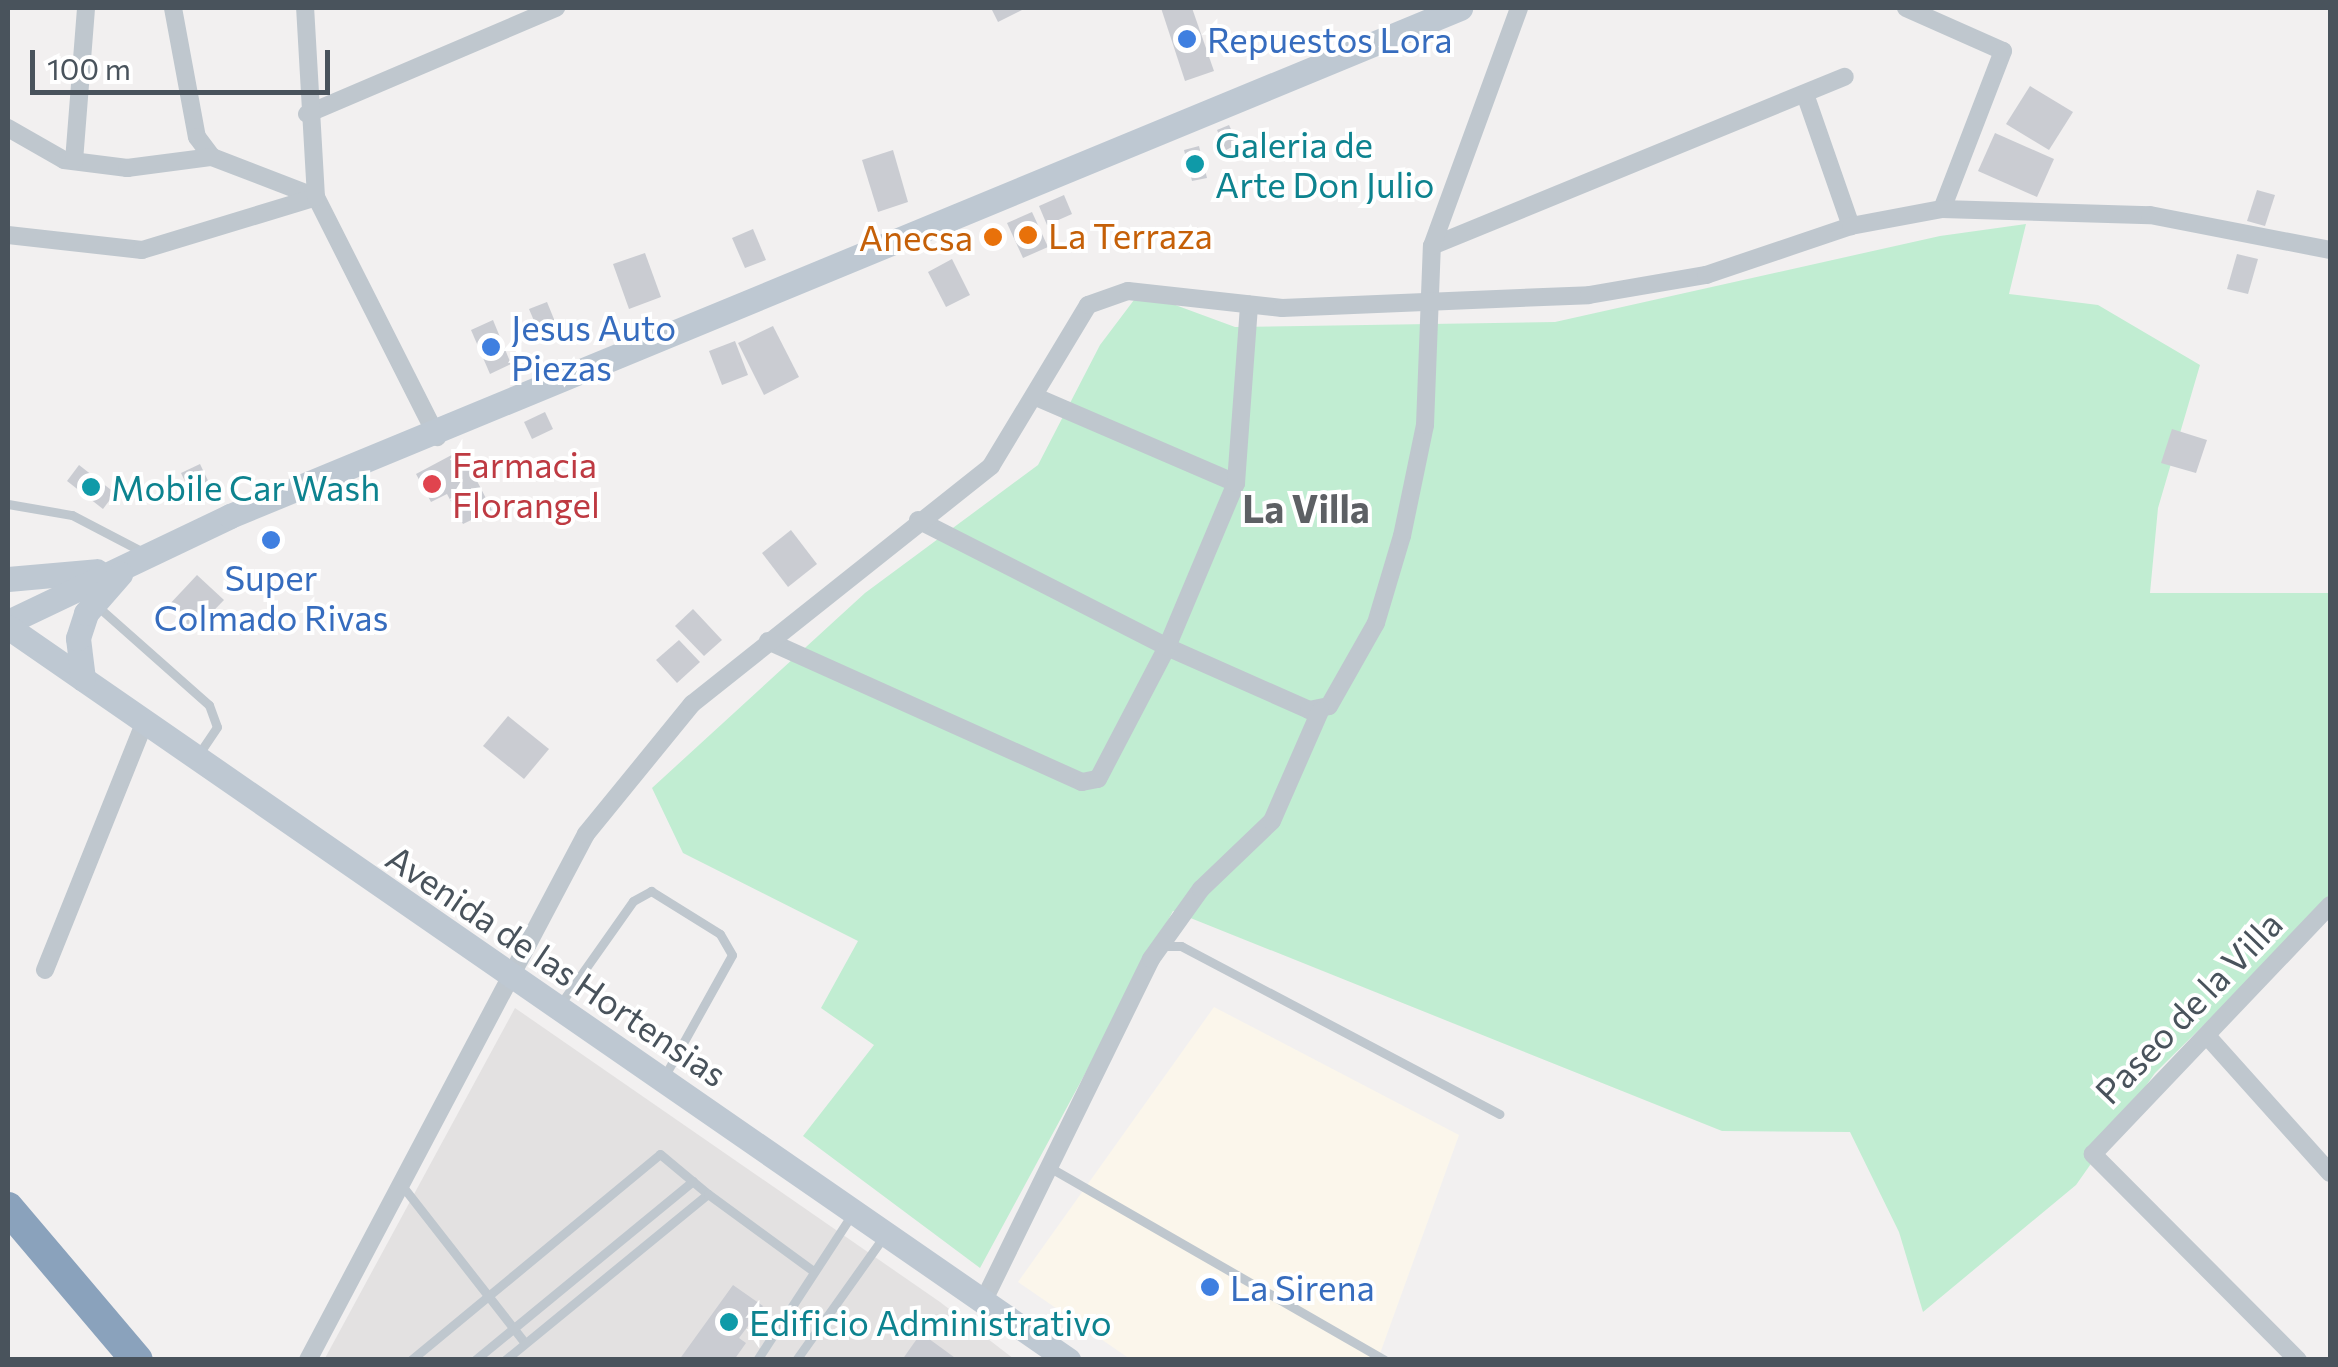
<!DOCTYPE html>
<style>
body{margin:0}
#map{position:relative;width:2338px;height:1367px;overflow:hidden;background:#f2f0f0;font-family:Commissioner,sans-serif}
div>[style]{position:absolute}
[style*='--x']{left:calc(var(--x)*1px);top:calc(var(--y)*1px);width:calc(var(--w)*1px);rotate:calc(var(--a)*1deg)}
.commercial>*{inset:0;background:#fbf6eb}
.education>*{inset:0;background:#e3e1e1}
.green>*{inset:0;background:#c1edd2}
.building>*{inset:0;background:#caccd2}
.lane>*{height:9px;margin:-4.5px;padding:0 4.5px;transform-origin:4.5px;border-radius:4.5px;background:#bfc7ce}
.street>*{height:18px;margin:-9px;padding:0 9px;transform-origin:9px;border-radius:9px;background:#bfc7ce}
.secondary>*{height:25px;margin:-12.5px;padding:0 12.5px;transform-origin:12.5px;border-radius:12.5px;background:#bec8d2}
.highway>*{height:32px;margin:-16px;padding:0 16px;transform-origin:16px;border-radius:16px;background:#8aa2bc}
.dots>*{width:28px;height:28px;translate:-50% -50%;box-sizing:border-box;border:5px solid #fff;border-radius:50%}
span{translate:-50% -50%;white-space:nowrap;text-align:center;line-height:1.15;-webkit-text-stroke:8px #fff;paint-order:stroke}
.shop-label{font-size:35px;color:#366cbe}
.left{translate:0 -50%;text-align:left}
.culture-label{font-size:35px;color:#0d838f}
.food-label{font-size:35px;color:#c56008}
.right{translate:-100% -50%;text-align:right}
.health-label{font-size:35px;color:#be3a42}
.street-label{font-size:35px;color:#49535c}
.neighbourhood-label{font-size:38px;color:#5d6064;font-weight:700}
.frame{position:absolute;inset:0;border:10px solid #49535c;pointer-events:none}
.scale{position:absolute;left:30px;top:50px;width:300px;height:45px;box-sizing:border-box;border:5px solid #49535c;border-top:0;padding-left:12px;font-size:30px;line-height:35px;white-space:nowrap;color:#49535c;-webkit-text-stroke:8px #fff;paint-order:stroke}
</style>
<div id="map">
<div class="commercial">
<div style="clip-path:polygon(1214px 1007px,1459px 1135px,1378px 1359px,1130px 1359px,1018px 1282px)"></div>
</div>
<div class="education">
<div style="clip-path:polygon(515px 1008px,940px 1302px,1014px 1359px,324px 1360px)"></div>
</div>
<div class="green">
<div style="clip-path:polygon(2026px 224px,2009px 294px,2098px 305px,2200px 365px,2158px 508px,2150px 593px,2330px 593px,2330px 900px,2155px 1073px,2076px 1185px,1923px 1312px,1899px 1232px,1850px 1132px,1722px 1131px,1173px 911px,980px 1268px,803px 1136px,874px 1045px,821px 1008px,858px 941px,683px 853px,652px 788px,865px 593px,1038px 465px,1100px 345px,1140px 292px,1235px 327px,1555px 322px,1940px 236px)"></div>
</div>
<div class="building">
<div style="clip-path:polygon(991px 8px,1026px 8px,998px 22px)"></div>
<div style="clip-path:polygon(1161px 8px,1192px 8px,1214px 71px,1185px 81px)"></div>
<div style="clip-path:polygon(2030px 86px,2073px 112px,2049px 150px,2006px 124px)"></div>
<div style="clip-path:polygon(1229px 125px,1238px 144px,1226px 150px,1217px 130px)"></div>
<div style="clip-path:polygon(1995px 133px,2054px 159px,2037px 197px,1978px 171px)"></div>
<div style="clip-path:polygon(1199px 146px,1207px 178px,1192px 181px,1184px 150px)"></div>
<div style="clip-path:polygon(893px 150px,908px 202px,878px 212px,862px 160px)"></div>
<div style="clip-path:polygon(2257px 190px,2275px 195px,2265px 226px,2247px 221px)"></div>
<div style="clip-path:polygon(1064px 195px,1072px 214px,1047px 225px,1039px 206px)"></div>
<div style="clip-path:polygon(1032px 212px,1048px 247px,1023px 258px,1007px 223px)"></div>
<div style="clip-path:polygon(997px 224px,1005px 243px,988px 249px,981px 231px)"></div>
<div style="clip-path:polygon(753px 229px,766px 260px,745px 268px,732px 238px)"></div>
<div style="clip-path:polygon(645px 253px,661px 297px,629px 309px,613px 264px)"></div>
<div style="clip-path:polygon(2237px 254px,2258px 259px,2248px 294px,2227px 289px)"></div>
<div style="clip-path:polygon(952px 259px,970px 295px,946px 307px,928px 272px)"></div>
<div style="clip-path:polygon(547px 302px,560px 334px,543px 342px,529px 309px)"></div>
<div style="clip-path:polygon(493px 320px,511px 364px,490px 374px,471px 330px)"></div>
<div style="clip-path:polygon(773px 326px,799px 377px,764px 395px,738px 343px)"></div>
<div style="clip-path:polygon(735px 341px,748px 375px,722px 385px,709px 351px)"></div>
<div style="clip-path:polygon(545px 412px,553px 429px,532px 439px,524px 422px)"></div>
<div style="clip-path:polygon(2172px 429px,2207px 440px,2196px 473px,2161px 463px)"></div>
<div style="clip-path:polygon(461px 450px,492px 510px,463px 524px,447px 494px,431px 502px,416px 474px)"></div>
<div style="clip-path:polygon(200px 464px,212px 489px,193px 498px,181px 473px)"></div>
<div style="clip-path:polygon(79px 465px,115px 493px,103px 509px,67px 481px)"></div>
<div style="clip-path:polygon(277px 528px,284px 541px,265px 553px,257px 539px)"></div>
<div style="clip-path:polygon(791px 530px,817px 564px,788px 587px,762px 553px)"></div>
<div style="clip-path:polygon(197px 575px,224px 600px,194px 631px,167px 607px)"></div>
<div style="clip-path:polygon(693px 609px,722px 640px,704px 656px,675px 626px)"></div>
<div style="clip-path:polygon(679px 640px,700px 662px,677px 683px,656px 660px)"></div>
<div style="clip-path:polygon(508px 716px,549px 749px,524px 779px,483px 746px)"></div>
<div style="clip-path:polygon(733px 1285px,763px 1306px,739px 1338px,746px 1343px,734px 1360px,679px 1360px)"></div>
<div style="clip-path:polygon(921px 1333px,958px 1360px,902px 1360px)"></div>
</div>
<div class="lane">
<div style="--x:8;--y:504;--w:65;--a:9.8"></div>
<div style="--x:72;--y:515;--w:80;--a:27.5"></div>
<div style="--x:96;--y:605;--w:151;--a:41.5"></div>
<div style="--x:209;--y:705;--w:23;--a:70"></div>
<div style="--x:217;--y:727;--w:34;--a:124"></div>
<div style="--x:1167;--y:946;--w:14;--a:0"></div>
<div style="--x:1181;--y:946;--w:360;--a:27.8"></div>
<div style="--x:559;--y:1006;--w:128;--a:-54.8"></div>
<div style="--x:633;--y:901;--w:21;--a:-29"></div>
<div style="--x:651;--y:891;--w:81;--a:31.9"></div>
<div style="--x:720;--y:934;--w:24;--a:60"></div>
<div style="--x:732;--y:955;--w:140;--a:119.1"></div>
<div style="--x:1049;--y:1167;--w:387;--a:29.9"></div>
<div style="--x:400;--y:1183;--w:203;--a:52"></div>
<div style="--x:411;--y:1360;--w:323;--a:-39.6"></div>
<div style="--x:660;--y:1154;--w:62;--a:39.8"></div>
<div style="--x:475;--y:1360;--w:282;--a:-39.4"></div>
<div style="--x:505;--y:1360;--w:262;--a:-39.3"></div>
<div style="--x:708;--y:1194;--w:129;--a:36.2"></div>
<div style="--x:757;--y:1360;--w:172;--a:-56.9"></div>
<div style="--x:796;--y:1360;--w:152;--a:-54.6"></div>
</div>
<div class="street">
<div style="--x:173;--y:8;--w:131;--a:79.5"></div>
<div style="--x:197;--y:137;--w:25;--a:53"></div>
<div style="--x:212;--y:157;--w:111;--a:21"></div>
<div style="--x:316;--y:197;--w:269;--a:63.2"></div>
<div style="--x:1906;--y:8;--w:106;--a:23.9"></div>
<div style="--x:2003;--y:51;--w:169;--a:111.1"></div>
<div style="--x:1805;--y:94;--w:140;--a:70.8"></div>
<div style="--x:307;--y:114;--w:271;--a:-23.1"></div>
<div style="--x:8;--y:128;--w:64;--a:29.7"></div>
<div style="--x:64;--y:160;--w:64;--a:7.2"></div>
<div style="--x:127;--y:168;--w:86;--a:-7.4"></div>
<div style="--x:74;--y:161;--w:153;--a:-85.5"></div>
<div style="--x:8;--y:235;--w:135;--a:6.4"></div>
<div style="--x:142;--y:250;--w:182;--a:-16.9"></div>
<div style="--x:316;--y:197;--w:189;--a:-93.3"></div>
<div style="--x:1432;--y:246;--w:446;--a:-22.3"></div>
<div style="--x:1036;--y:397;--w:218;--a:23.3"></div>
<div style="--x:918;--y:520;--w:280;--a:27"></div>
<div style="--x:1167;--y:647;--w:155;--a:23.9"></div>
<div style="--x:1309;--y:710;--w:20;--a:-11"></div>
<div style="--x:1329;--y:706;--w:95;--a:-60.5"></div>
<div style="--x:1376;--y:623;--w:91;--a:-73.4"></div>
<div style="--x:1402;--y:536;--w:113;--a:-78.3"></div>
<div style="--x:1425;--y:425;--w:179;--a:-87.8"></div>
<div style="--x:1432;--y:246;--w:253;--a:-69.9"></div>
<div style="--x:768;--y:641;--w:344;--a:24.2"></div>
<div style="--x:1082;--y:782;--w:16;--a:-11"></div>
<div style="--x:1098;--y:779;--w:149;--a:-62.4"></div>
<div style="--x:1167;--y:647;--w:178;--a:-67.2"></div>
<div style="--x:1236;--y:483;--w:179;--a:-85.8"></div>
<div style="--x:45;--y:970;--w:263;--a:-68.1"></div>
<div style="--x:2208;--y:1037;--w:183;--a:48.1"></div>
<div style="--x:983;--y:1302;--w:382;--a:-63.9"></div>
<div style="--x:1151;--y:959;--w:86;--a:-54.5"></div>
<div style="--x:1201;--y:889;--w:98;--a:-43.8"></div>
<div style="--x:1272;--y:821;--w:120;--a:-66.4"></div>
<div style="--x:308;--y:1360;--w:595;--a:-62.14"></div>
<div style="--x:586;--y:834;--w:168;--a:-50.8"></div>
<div style="--x:692;--y:704;--w:382;--a:-38.5"></div>
<div style="--x:991;--y:466;--w:188;--a:-58.9"></div>
<div style="--x:1088;--y:305;--w:42;--a:-19.3"></div>
<div style="--x:1128;--y:291;--w:155;--a:6.3"></div>
<div style="--x:1282;--y:308;--w:307;--a:-2.4"></div>
<div style="--x:1589;--y:295;--w:119;--a:-9.7"></div>
<div style="--x:1706;--y:275;--w:153;--a:-18.7"></div>
<div style="--x:1851;--y:226;--w:93;--a:-10.6"></div>
<div style="--x:1942;--y:209;--w:208;--a:1.7"></div>
<div style="--x:2150;--y:215;--w:183;--a:11"></div>
<div style="--x:2298;--y:1360;--w:291;--a:-134.9"></div>
<div style="--x:2093;--y:1154;--w:344;--a:-46.4"></div>
</div>
<div class="secondary">
<div style="--x:8;--y:579;--w:89;--a:-5.1"></div>
<div style="--x:8;--y:622;--w:246;--a:-25.5"></div>
<div style="--x:230;--y:516;--w:1331;--a:-22.44"></div>
<div style="--x:8;--y:627;--w:1289;--a:34.66"></div>
<div style="--x:83;--y:679;--w:41;--a:-97"></div>
<div style="--x:78;--y:638;--w:26;--a:-72"></div>
<div style="--x:86;--y:613;--w:52;--a:-48.9"></div>
</div>
<div class="highway">
<div style="--x:8;--y:1208;--w:199;--a:49.7"></div>
</div>
<div class="dots">
<div style="left:1187px;top:39px;background:#3f7fe0"></div>
<div style="left:1195px;top:164px;background:#0f9aa8"></div>
<div style="left:1028px;top:235px;background:#e8710a"></div>
<div style="left:993px;top:237px;background:#e8710a"></div>
<div style="left:491px;top:347px;background:#3f7fe0"></div>
<div style="left:432px;top:484px;background:#e0444e"></div>
<div style="left:91px;top:487px;background:#0f9aa8"></div>
<div style="left:271px;top:540px;background:#3f7fe0"></div>
<div style="left:1210px;top:1287px;background:#3f7fe0"></div>
<div style="left:729px;top:1322px;background:#0f9aa8"></div>
</div>
<div class="shop-label">
<span class="left" style="left:1207px;top:39px">Repuestos Lora</span>
<span class="left" style="left:511px;top:347px">Jesus Auto<br>Piezas</span>
<span style="left:271px;top:597px">Super<br>Colmado Rivas</span>
<span class="left" style="left:1230px;top:1287px">La Sirena</span>
</div>
<div class="culture-label">
<span class="left" style="left:1215px;top:164px">Galeria de<br>Arte Don Julio</span>
<span class="left" style="left:111px;top:487px">Mobile Car Wash</span>
<span class="left" style="left:749px;top:1322px">Edificio Administrativo</span>
</div>
<div class="food-label">
<span class="left" style="left:1048px;top:235px">La Terraza</span>
<span class="right" style="left:973px;top:237px">Anecsa</span>
</div>
<div class="health-label">
<span class="left" style="left:452px;top:484px">Farmacia<br>Florangel</span>
</div>
<div class="street-label">
<span style="left:557px;top:965px;rotate:34deg">Avenida de las Hortensias</span>
<span style="left:2188px;top:1007px;rotate:-46deg">Paseo de la Villa</span>
</div>
<div class="neighbourhood-label">
<span style="left:1306px;top:508px">La Villa</span>
</div>
<div class="frame"></div>
<div class="scale">100 m</div>
</div>
